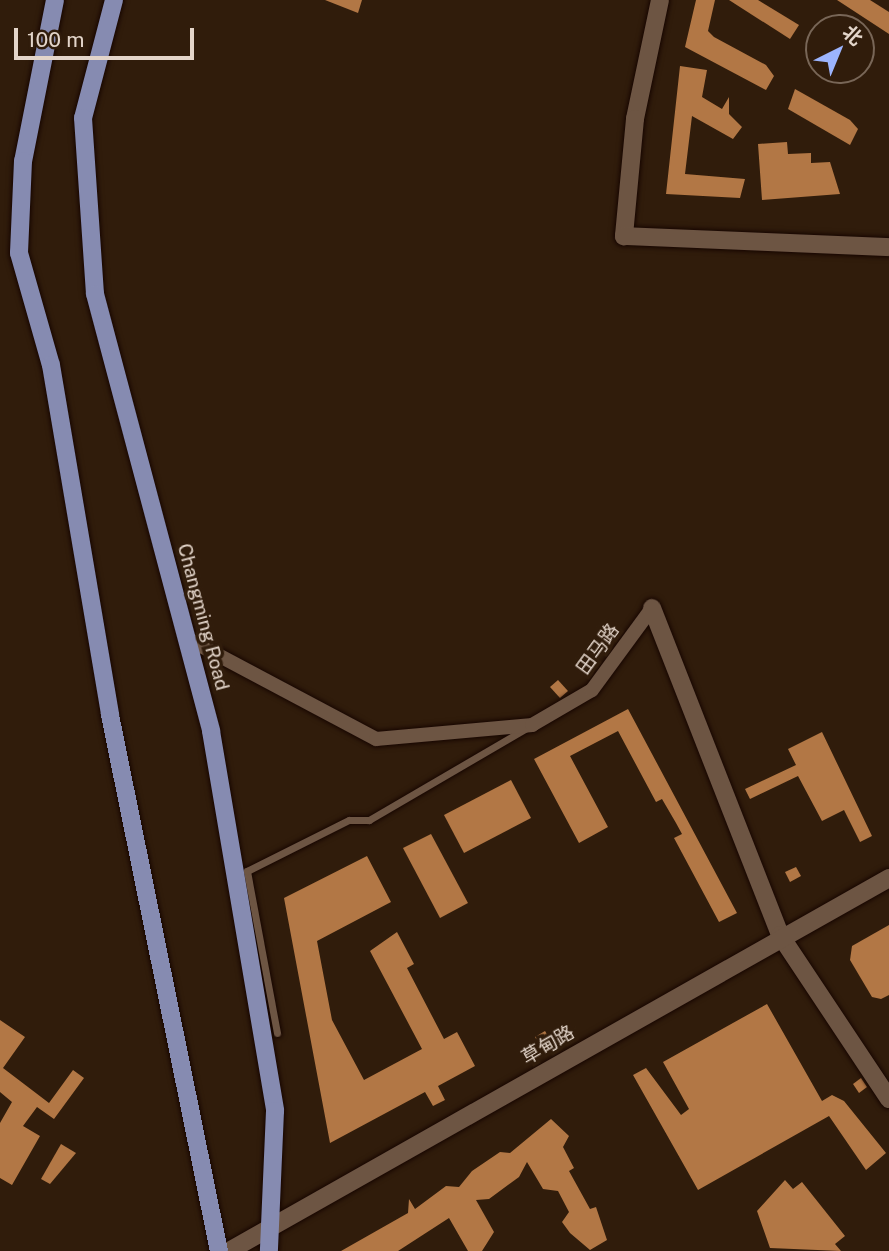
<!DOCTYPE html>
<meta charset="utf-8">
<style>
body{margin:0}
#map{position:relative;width:889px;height:1251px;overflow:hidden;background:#301c0b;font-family:"Public Sans","Noto Sans SC",sans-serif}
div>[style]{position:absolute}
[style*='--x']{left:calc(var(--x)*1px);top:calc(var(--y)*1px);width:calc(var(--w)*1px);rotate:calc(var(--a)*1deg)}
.building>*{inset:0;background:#b27745}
.roads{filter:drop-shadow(0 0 2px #170600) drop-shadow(0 0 2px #170600)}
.service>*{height:7px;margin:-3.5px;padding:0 3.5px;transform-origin:3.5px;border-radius:3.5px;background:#6d5543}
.minor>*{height:14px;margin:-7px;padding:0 7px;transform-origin:7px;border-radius:7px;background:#6d5543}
.tertiary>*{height:18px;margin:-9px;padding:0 9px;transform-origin:9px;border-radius:9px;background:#6d5543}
.primary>*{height:18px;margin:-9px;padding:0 9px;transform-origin:9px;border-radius:9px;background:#868bb1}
span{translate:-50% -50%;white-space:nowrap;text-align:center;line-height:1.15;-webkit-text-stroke:7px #301c0b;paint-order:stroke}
.street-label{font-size:19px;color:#e3d5ca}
.north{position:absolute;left:805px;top:14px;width:70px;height:70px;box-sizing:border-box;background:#301c0b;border:2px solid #786657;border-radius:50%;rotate:43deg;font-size:19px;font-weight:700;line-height:28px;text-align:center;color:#e3d5ca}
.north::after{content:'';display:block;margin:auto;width:24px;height:32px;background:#9cb4fd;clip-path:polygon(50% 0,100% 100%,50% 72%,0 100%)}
.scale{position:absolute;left:14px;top:28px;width:180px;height:32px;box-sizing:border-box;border:4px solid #e3d5ca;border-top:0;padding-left:9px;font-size:21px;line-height:24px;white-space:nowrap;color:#e3d5ca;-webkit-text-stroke:5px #301c0b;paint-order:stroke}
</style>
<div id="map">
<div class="building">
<div style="clip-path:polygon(325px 0,362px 0,358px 13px)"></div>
<div style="clip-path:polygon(696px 0,715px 0,708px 31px,714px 37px,766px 65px,774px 76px,766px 90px,685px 47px)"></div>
<div style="clip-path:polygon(729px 0,758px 0,799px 25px,790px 39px)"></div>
<div style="clip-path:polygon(837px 0,870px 0,889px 12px,889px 34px)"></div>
<div style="clip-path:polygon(680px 66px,707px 70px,702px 97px,722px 109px,729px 97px,729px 114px,742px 127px,733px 139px,692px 116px,685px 174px,745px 179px,740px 198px,666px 194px)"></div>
<div style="clip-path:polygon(795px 89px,850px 120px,858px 129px,850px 145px,788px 109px)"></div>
<div style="clip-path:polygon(787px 142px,788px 154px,811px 153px,811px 163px,830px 162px,840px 194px,762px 200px,758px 144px)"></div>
<div style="clip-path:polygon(558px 680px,568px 691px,560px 698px,550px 687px)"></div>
<div style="clip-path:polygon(628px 709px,737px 913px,719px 922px,674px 838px,682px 834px,676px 823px,662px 799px,656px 802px,618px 731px,570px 756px,608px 827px,579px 843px,534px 759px)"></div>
<div style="clip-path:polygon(822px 732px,872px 836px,860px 842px,844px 810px,822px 821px,798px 776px,750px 799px,745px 789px,796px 765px,788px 749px)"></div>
<div style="clip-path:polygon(511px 780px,531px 818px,464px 853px,444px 815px)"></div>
<div style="clip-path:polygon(431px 834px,468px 903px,440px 918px,403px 848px)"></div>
<div style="clip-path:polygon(367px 856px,391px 902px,317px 941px,332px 1020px,364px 1080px,422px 1049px,370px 951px,397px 932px,414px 964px,407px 968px,444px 1039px,457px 1032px,475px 1066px,438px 1086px,445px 1100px,433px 1106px,425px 1092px,330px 1143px,284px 898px)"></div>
<div style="clip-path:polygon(796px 867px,801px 876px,790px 882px,785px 872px)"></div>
<div style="clip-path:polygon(889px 925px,889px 995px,881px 999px,872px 997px,850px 960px,852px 946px)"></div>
<div style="clip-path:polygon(767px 1004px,822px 1101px,832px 1095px,844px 1101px,886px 1153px,866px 1170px,829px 1116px,698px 1190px,633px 1075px,646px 1068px,681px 1115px,689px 1109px,663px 1062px)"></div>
<div style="clip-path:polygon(0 1020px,25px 1037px,3px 1068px,49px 1103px,73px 1070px,84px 1078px,54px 1119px,37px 1107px,23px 1126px,40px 1136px,12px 1185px,0 1178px,0 1123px,12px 1102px,0 1092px)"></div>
<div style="clip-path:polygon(545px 1031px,551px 1041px,540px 1047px,535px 1037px)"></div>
<div style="clip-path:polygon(861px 1078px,867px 1087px,859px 1093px,853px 1084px)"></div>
<div style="clip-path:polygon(551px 1119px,569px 1136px,563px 1147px,574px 1168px,569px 1171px,590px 1209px,596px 1207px,607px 1240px,590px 1250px,570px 1233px,562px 1222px,569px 1212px,558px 1191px,543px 1189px,527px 1162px,519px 1177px,489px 1199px,476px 1200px,494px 1232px,482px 1251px,468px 1251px,449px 1218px,398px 1251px,341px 1251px,408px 1213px,409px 1199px,415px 1209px,446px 1186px,459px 1187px,472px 1171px,500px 1152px,510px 1153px)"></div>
<div style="clip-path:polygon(61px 1144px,76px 1153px,50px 1184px,41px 1179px)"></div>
<div style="clip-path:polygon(785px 1180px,793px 1189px,802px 1182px,845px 1236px,835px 1244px,841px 1251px,770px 1248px,757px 1211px)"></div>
</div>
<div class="roads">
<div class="service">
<div style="--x:277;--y:1033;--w:165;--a:-100.5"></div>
<div style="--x:247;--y:871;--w:114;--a:-26.6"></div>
<div style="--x:349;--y:820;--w:20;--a:0"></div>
<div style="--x:369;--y:820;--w:181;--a:-30.3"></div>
</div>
<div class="minor">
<div style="--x:188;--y:639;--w:213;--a:28"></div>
<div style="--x:376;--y:739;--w:157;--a:-5.1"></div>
<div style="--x:532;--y:725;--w:69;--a:-30.3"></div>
<div style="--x:592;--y:690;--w:102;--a:-53.8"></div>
</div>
<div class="tertiary">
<div style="--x:660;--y:0;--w:122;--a:101.9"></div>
<div style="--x:635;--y:119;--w:118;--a:95.4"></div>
<div style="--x:624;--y:236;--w:265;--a:2.4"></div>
<div style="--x:652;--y:608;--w:351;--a:68.6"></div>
<div style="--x:780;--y:935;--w:197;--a:56.4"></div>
<div style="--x:229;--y:1251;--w:758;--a:-29.47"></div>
</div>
<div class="primary">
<div style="--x:55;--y:0;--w:164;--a:101.2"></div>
<div style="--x:23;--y:161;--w:92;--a:92.5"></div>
<div style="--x:19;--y:253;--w:116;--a:74.1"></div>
<div style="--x:51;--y:365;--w:355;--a:80.4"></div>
<div style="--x:110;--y:715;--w:547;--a:78.51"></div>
<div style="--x:114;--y:0;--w:122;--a:104.7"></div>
<div style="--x:83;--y:118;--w:176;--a:86.1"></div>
<div style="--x:95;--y:294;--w:452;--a:75.1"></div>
<div style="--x:211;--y:731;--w:385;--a:80.4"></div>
<div style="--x:275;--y:1111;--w:140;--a:92.5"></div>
</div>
</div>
<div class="street-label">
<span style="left:203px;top:617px;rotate:75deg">Changming Road</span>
<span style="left:598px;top:649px;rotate:-54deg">田马路</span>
<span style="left:548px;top:1045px;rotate:-30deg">草甸路</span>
</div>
<div class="north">北</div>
<div class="scale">100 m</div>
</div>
